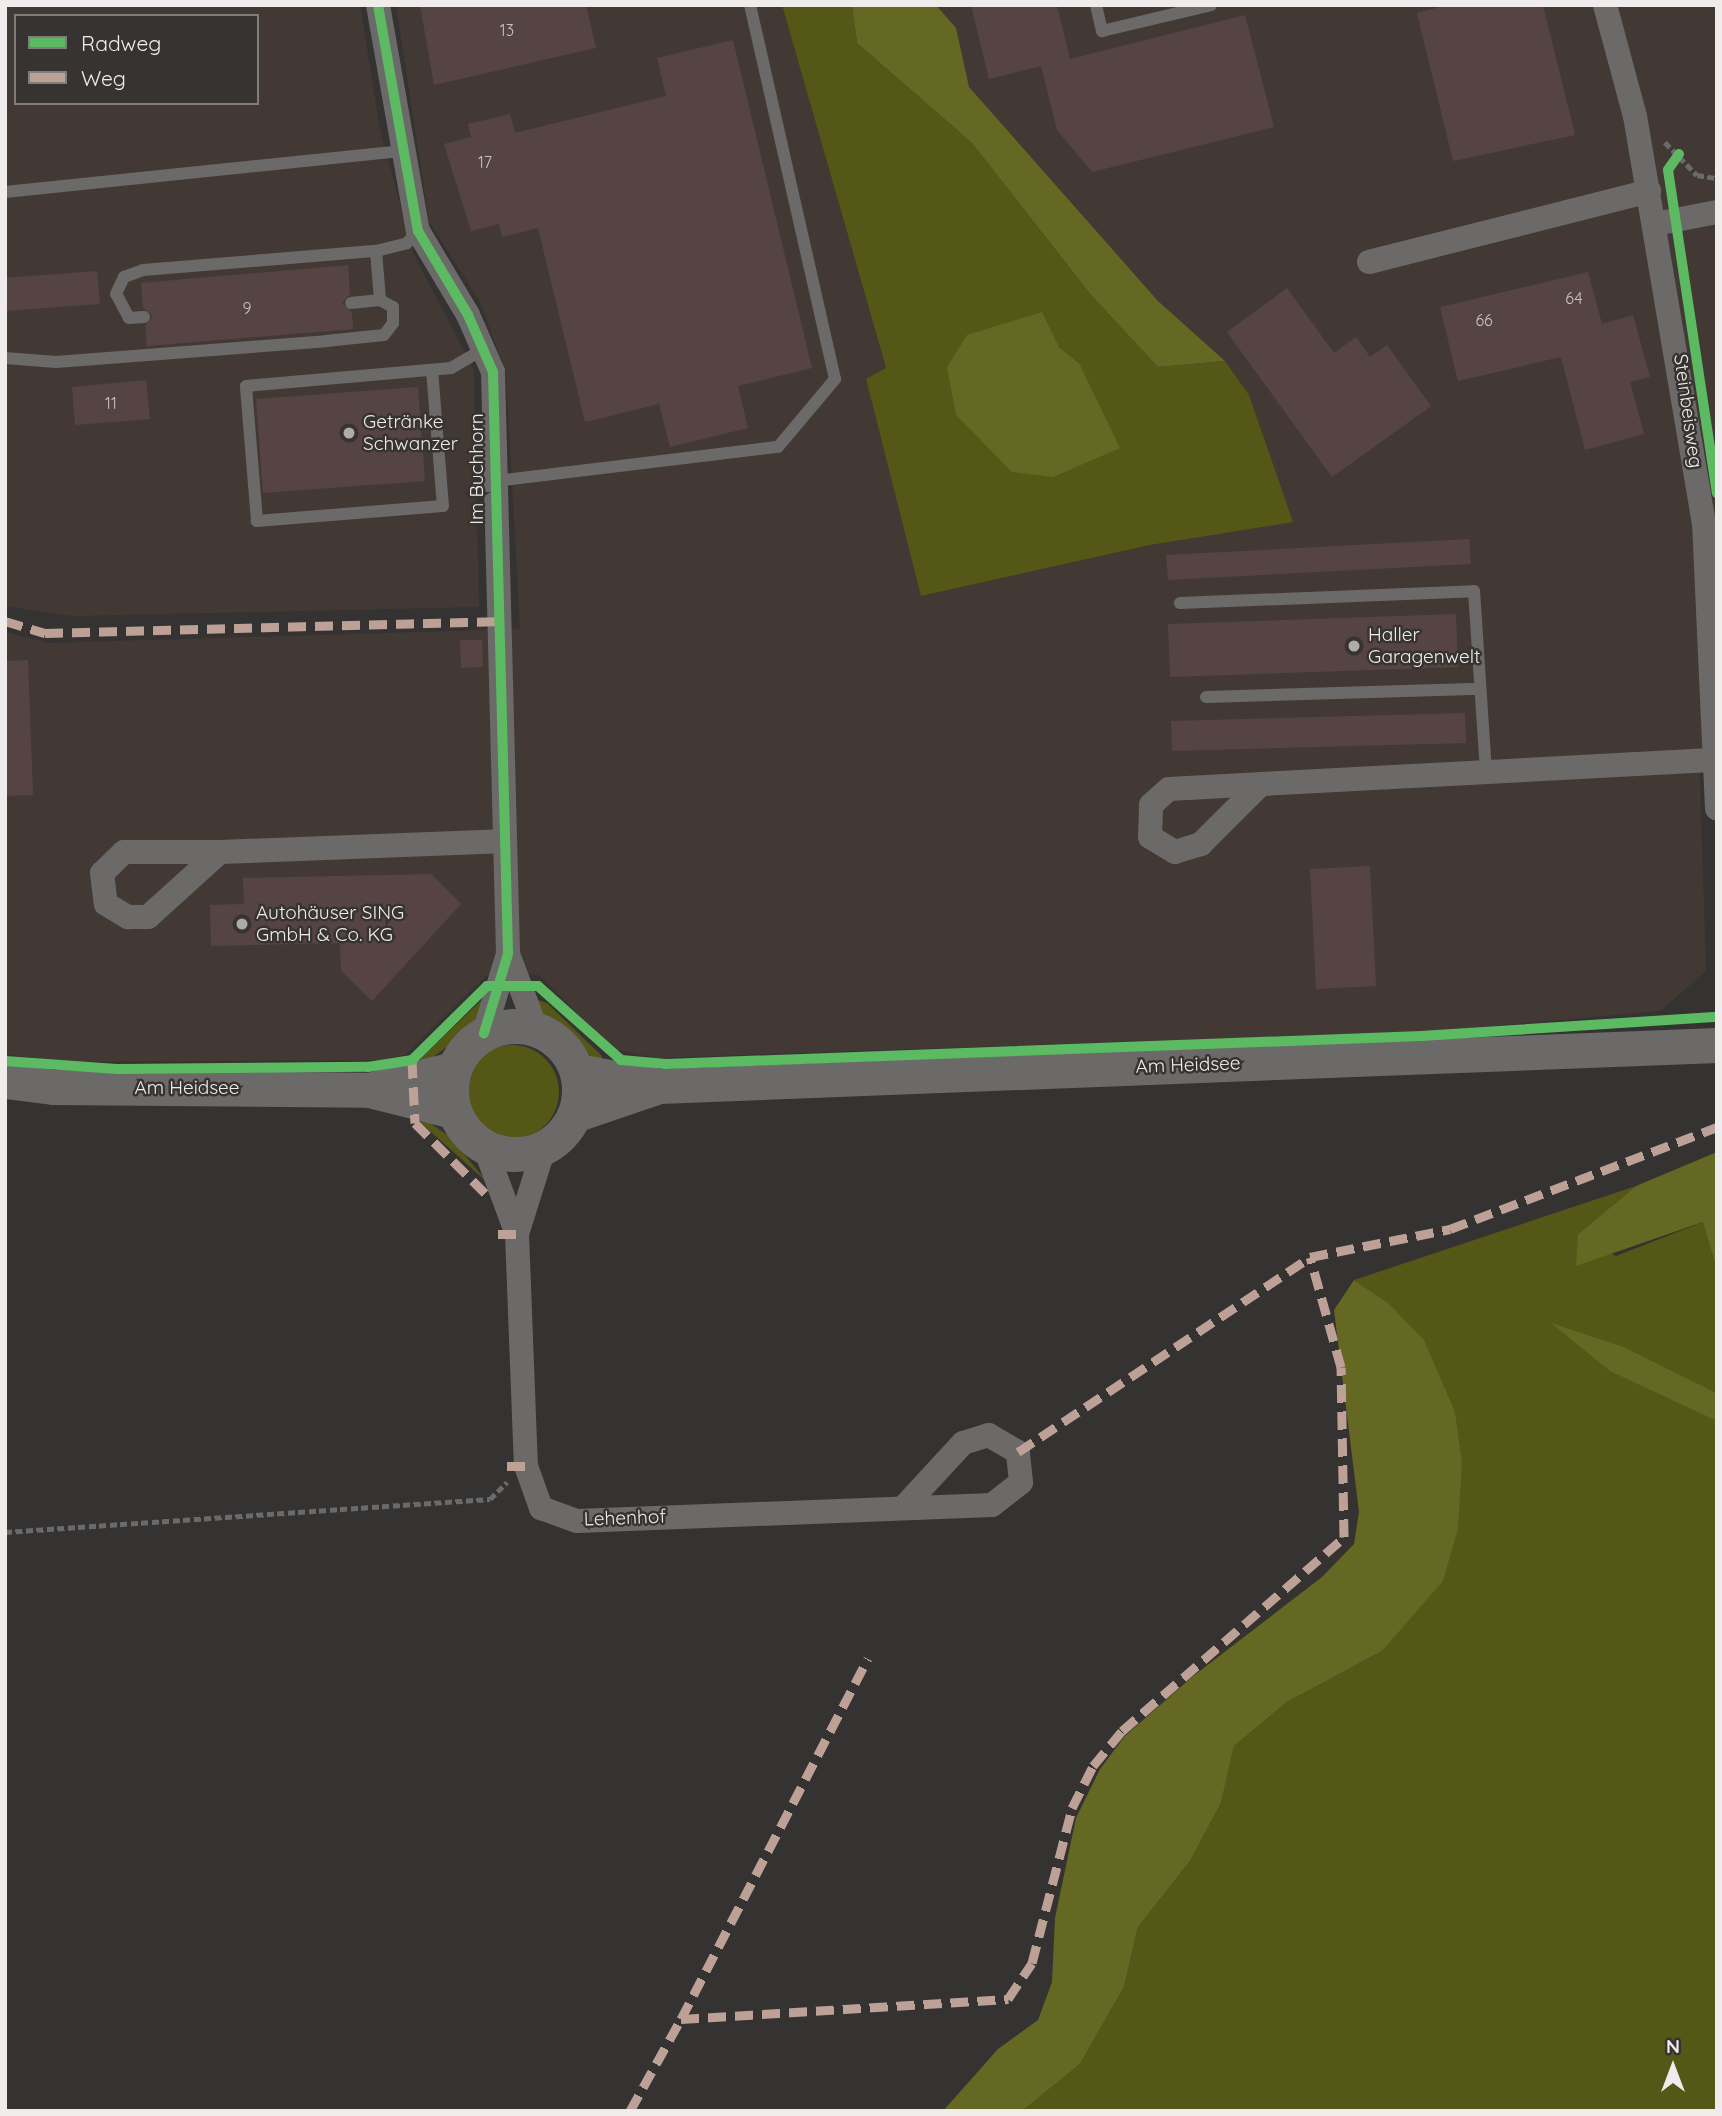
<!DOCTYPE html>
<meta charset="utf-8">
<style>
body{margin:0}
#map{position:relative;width:1722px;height:2116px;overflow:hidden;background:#353332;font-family:Quicksand,sans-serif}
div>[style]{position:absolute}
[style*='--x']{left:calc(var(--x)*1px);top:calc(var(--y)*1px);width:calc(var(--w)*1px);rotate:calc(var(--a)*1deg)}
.built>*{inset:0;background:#423935}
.green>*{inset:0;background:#545715}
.round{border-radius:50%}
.forest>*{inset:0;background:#646822}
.building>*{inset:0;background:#564444}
.path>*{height:4.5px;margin-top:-2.25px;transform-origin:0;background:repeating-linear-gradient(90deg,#6b6a6a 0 7px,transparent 0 10.5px)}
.lane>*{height:12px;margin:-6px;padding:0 6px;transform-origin:6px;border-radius:6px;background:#6b6a69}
.street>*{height:24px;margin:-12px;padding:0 12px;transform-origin:12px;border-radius:12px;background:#6b6a69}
.secondary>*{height:35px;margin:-17.5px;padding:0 17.5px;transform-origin:17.5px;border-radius:17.5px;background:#6b6a69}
.secondary>.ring{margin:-17.5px;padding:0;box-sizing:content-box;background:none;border:35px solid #6b6a69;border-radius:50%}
.quiet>*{height:9px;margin-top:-4.5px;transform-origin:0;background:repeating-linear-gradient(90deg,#bda197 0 18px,transparent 0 27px)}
.cycleway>*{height:10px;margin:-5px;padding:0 5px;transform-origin:5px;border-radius:5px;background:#5cba63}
.dots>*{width:19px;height:19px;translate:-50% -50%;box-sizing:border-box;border:4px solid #363331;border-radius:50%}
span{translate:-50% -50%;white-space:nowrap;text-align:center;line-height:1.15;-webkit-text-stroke:5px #363331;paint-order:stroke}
.number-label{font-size:16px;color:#c9c2c1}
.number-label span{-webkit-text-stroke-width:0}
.street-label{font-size:19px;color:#efeceb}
.poi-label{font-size:19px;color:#efeceb}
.left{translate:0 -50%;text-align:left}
.frame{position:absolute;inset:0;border:7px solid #efeceb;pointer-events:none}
.legend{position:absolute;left:14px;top:14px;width:245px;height:91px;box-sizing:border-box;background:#363331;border:2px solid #807d7b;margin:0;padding:9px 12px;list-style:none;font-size:21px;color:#efeceb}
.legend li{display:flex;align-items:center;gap:14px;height:35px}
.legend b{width:35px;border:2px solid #807d7b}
.north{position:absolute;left:1638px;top:2032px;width:70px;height:70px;-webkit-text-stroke:5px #363331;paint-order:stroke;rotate:0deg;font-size:19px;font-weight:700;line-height:28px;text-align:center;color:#efeceb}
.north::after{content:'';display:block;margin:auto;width:24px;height:32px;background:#efeceb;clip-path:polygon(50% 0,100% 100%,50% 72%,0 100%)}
</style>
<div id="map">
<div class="built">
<div style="clip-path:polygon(evenodd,5px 5px,360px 5px,380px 129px,413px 253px,474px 370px,479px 607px,72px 616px,5px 606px,5px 5px,16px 16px,257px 16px,257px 103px,16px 103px,16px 16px)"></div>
<div style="clip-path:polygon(396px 5px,782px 5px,886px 369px,866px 380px,922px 596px,1150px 545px,1292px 522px,1249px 395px,1225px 361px,1158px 301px,968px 87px,956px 28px,937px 5px,1717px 5px,1717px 750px,1699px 751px,1706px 971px,1660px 1011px,1436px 1031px,655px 1058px,613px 1049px,539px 975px,486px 976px,405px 1055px,385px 1060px,62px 1062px,5px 1054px,5px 632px,48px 643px,520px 629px,506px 373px,480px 302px,429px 221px)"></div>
</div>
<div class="green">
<div style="clip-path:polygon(evenodd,782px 5px,852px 5px,857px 43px,972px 143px,1091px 295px,1158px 367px,1225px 361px,1249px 395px,1293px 522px,1150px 545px,921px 596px,866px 379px,886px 368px,782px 5px,1059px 347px,1079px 363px,1053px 477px,1059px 347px)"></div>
<div style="clip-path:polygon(487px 995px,472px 1028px,421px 1066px,421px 1058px)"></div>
<div style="clip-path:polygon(535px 999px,547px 1003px,602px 1056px,602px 1065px,550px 1025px)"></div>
<div class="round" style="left:465px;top:1045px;width:94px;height:94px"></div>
<div style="clip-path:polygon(420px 1116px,450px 1137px,487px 1182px,421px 1123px)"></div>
<div style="clip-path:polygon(1636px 1186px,1578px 1234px,1616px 1256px,1703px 1222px,1717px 1271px,1717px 1393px,1624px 1347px,1717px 1421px,1717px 2111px,1022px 2111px,1080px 2064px,1124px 1987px,1138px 1927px,1190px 1861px,1221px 1803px,1234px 1746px,1287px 1702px,1382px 1651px,1387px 1302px,1354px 1280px)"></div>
</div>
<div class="forest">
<div style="clip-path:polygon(852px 5px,936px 5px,956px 28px,969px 87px,1158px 301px,1225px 361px,1158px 367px,1091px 295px,972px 143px,857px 43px)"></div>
<div style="clip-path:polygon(1042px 312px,1059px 347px,1079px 363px,1120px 448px,1053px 477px,1012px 472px,956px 415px,947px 367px,967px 335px)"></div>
<div style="clip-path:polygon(1717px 1152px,1717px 1271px,1703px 1222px,1576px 1266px,1578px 1234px,1636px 1186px)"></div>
<div style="clip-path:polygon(1354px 1280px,1387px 1302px,1424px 1340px,1455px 1412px,1462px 1462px,1458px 1529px,1443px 1581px,1382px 1651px,1287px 1702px,1234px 1746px,1221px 1803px,1190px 1861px,1138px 1927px,1124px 1987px,1080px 2064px,1022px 2111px,943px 2111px,998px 2049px,1038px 2020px,1052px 1982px,1055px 1918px,1076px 1818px,1100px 1769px,1125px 1736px,1192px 1677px,1322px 1577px,1354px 1544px,1359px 1512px,1334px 1310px)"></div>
<div style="clip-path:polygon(1551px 1323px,1624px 1347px,1717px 1393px,1717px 1421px,1610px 1371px)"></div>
</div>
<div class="building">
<div style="clip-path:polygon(420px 5px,586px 5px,596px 48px,434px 85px)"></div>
<div style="clip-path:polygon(971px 5px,1057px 5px,1070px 59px,1245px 15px,1274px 127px,1092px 172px,1057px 130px,1041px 66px,989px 79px)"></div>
<div style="clip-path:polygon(1447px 5px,1543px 5px,1575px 135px,1453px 161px,1417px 13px)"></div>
<div style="clip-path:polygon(733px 40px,812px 368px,738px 386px,748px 428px,670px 447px,659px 404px,585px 422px,538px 228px,502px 237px,499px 224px,471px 231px,444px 144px,471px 137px,468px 124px,510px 114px,515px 133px,666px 96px,657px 58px)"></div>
<div style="clip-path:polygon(348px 265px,350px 294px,342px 303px,352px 312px,353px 329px,147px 346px,145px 326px,153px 316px,143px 308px,141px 283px)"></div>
<div style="clip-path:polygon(97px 271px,100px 304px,5px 311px,5px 278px)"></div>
<div style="clip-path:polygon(1588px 272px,1602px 324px,1633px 315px,1650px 377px,1630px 382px,1644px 434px,1585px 450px,1561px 357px,1458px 381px,1440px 307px)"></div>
<div style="clip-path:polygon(1287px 288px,1334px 353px,1356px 337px,1370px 357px,1387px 345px,1431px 406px,1332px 477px,1227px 332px)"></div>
<div style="clip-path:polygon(146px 380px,150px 419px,75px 425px,72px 387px)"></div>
<div style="clip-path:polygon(418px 387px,425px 481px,263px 493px,256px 399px)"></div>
<div style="clip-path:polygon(1469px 539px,1471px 564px,1168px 580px,1166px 555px)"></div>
<div style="clip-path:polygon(1456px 614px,1458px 667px,1170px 677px,1168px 624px)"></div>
<div style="clip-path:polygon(460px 640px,482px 640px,483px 667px,461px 668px)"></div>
<div style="clip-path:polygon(28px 660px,33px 795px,5px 796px,5px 661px)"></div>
<div style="clip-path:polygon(1465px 713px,1466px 743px,1172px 751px,1171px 721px)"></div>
<div style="clip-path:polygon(1370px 866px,1376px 986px,1316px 989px,1310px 869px)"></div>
<div style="clip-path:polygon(431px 874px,461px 904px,372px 1001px,341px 971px,340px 943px,211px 946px,210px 905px,244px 904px,243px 878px)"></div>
</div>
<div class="path">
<div style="--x:1665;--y:142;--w:46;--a:45.9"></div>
<div style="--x:1697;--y:175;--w:20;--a:9"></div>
<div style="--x:5;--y:1532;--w:486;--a:-3.9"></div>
<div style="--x:490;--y:1499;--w:24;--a:-45"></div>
</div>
<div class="lane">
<div style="--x:1096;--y:5;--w:27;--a:77"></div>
<div style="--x:1102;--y:31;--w:112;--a:-13.4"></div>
<div style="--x:5;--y:192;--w:400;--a:-5.9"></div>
<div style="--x:376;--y:251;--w:49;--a:85.3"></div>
<div style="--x:144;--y:317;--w:15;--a:176"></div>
<div style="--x:129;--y:318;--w:27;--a:-118"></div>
<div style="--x:116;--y:294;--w:19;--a:-65"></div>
<div style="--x:124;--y:277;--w:20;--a:-20"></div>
<div style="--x:143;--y:270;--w:234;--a:-4.7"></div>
<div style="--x:376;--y:251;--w:32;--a:-14"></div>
<div style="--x:407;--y:243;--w:16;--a:-47"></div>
<div style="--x:5;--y:358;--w:51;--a:4.5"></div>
<div style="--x:56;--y:362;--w:271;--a:-4.4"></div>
<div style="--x:326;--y:341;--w:58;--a:-5.9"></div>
<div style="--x:384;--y:335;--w:15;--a:-53"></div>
<div style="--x:393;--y:323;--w:16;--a:-90"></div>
<div style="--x:393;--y:307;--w:15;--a:-152"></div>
<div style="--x:380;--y:300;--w:29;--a:174"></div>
<div style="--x:432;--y:370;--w:136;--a:85.4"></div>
<div style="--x:443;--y:506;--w:187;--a:175.4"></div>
<div style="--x:257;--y:521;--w:135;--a:-94.7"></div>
<div style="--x:246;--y:386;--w:206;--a:-5"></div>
<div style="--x:451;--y:368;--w:39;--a:-30"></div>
<div style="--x:495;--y:481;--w:285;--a:-6.9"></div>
<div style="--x:778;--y:447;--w:89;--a:-50"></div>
<div style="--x:835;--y:379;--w:384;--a:-102.8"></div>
<div style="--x:1180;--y:603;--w:294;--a:-2.3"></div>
<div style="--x:1474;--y:591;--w:182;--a:86.2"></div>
<div style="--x:1206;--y:697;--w:274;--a:-1.7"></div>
</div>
<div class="street">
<div style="--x:378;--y:5;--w:230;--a:80"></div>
<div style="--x:418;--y:231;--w:98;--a:59.2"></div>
<div style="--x:468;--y:315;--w:62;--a:66.3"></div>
<div style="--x:493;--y:372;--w:582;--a:88.52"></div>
<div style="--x:508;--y:954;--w:83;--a:106.9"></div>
<div style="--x:1605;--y:5;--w:115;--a:74.9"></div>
<div style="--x:1635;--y:116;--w:412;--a:80.4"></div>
<div style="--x:1704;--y:522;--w:287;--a:87.4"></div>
<div style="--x:1655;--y:224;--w:63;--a:-11"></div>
<div style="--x:1369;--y:262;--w:289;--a:-14.2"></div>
<div style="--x:1261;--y:784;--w:85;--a:135"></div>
<div style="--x:1201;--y:844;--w:27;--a:163"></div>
<div style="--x:1175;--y:852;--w:29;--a:-149"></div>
<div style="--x:1150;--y:837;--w:32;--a:-88"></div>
<div style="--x:1151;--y:805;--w:24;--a:-42"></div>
<div style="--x:1169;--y:789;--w:543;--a:-3.06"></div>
<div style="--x:220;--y:852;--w:96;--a:180"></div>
<div style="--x:124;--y:852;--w:30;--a:136"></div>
<div style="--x:102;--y:873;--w:31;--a:83"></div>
<div style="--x:106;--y:904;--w:26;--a:31"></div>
<div style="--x:128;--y:917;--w:20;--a:0"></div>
<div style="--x:148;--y:917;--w:97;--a:-42.1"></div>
<div style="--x:220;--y:852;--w:282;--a:-2.2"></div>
<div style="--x:508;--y:954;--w:79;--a:69.3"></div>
<div style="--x:485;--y:1148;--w:92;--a:69.6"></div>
<div style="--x:517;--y:1234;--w:232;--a:87.8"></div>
<div style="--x:526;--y:1466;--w:45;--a:70.3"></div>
<div style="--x:541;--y:1508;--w:38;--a:20"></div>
<div style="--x:577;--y:1521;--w:415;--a:-2.2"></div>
<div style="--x:992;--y:1505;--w:37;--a:-38"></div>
<div style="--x:1021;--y:1482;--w:30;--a:-96"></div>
<div style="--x:1018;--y:1452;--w:34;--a:-150"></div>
<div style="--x:989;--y:1435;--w:27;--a:163"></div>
<div style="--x:963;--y:1443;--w:87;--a:132.7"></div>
<div style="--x:517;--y:1234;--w:90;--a:-72.6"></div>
</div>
<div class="secondary">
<div class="ring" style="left:451px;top:1026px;width:93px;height:93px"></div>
<div style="--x:577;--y:1071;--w:83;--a:10.4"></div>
<div style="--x:659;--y:1086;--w:1059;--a:-2.22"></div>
<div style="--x:5;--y:1081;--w:48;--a:7.1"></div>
<div style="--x:53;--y:1087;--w:316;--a:0.5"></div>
<div style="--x:369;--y:1090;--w:87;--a:14"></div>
<div style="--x:369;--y:1090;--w:87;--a:-14"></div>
<div style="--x:574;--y:1115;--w:87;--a:-18.9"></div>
</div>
<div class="quiet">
<div style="--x:5;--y:621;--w:42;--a:16.7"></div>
<div style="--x:45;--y:633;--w:451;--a:-1.5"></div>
<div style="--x:412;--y:1060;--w:63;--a:87.3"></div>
<div style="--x:415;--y:1123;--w:107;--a:45"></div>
<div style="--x:498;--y:1234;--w:19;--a:0"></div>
<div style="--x:1018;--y:1452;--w:351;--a:-33.7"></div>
<div style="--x:1310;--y:1257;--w:143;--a:-11.3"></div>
<div style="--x:1450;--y:1229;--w:286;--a:-20.9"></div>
<div style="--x:507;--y:1466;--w:19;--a:0"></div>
<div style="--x:681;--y:2019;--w:406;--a:-62.6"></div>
<div style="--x:630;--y:2111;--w:105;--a:-61"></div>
<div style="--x:681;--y:2019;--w:328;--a:-3.5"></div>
<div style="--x:1008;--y:1999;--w:43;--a:-56.3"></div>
<div style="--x:1032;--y:1963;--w:160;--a:-75.5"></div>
<div style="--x:1072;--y:1808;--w:47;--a:-63.4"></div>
<div style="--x:1093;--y:1766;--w:45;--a:-50.4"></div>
<div style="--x:1122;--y:1731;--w:295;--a:-41.1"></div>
<div style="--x:1344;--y:1537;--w:170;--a:-91"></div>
<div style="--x:1341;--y:1367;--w:114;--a:-105.7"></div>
</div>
<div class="cycleway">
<div style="--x:378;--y:5;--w:230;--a:80"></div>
<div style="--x:418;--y:231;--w:98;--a:59.2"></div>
<div style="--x:468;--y:315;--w:62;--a:66.3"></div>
<div style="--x:493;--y:372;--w:582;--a:88.52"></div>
<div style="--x:508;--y:954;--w:83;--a:106.9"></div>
<div style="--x:1679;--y:154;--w:19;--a:125"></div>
<div style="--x:1668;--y:170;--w:327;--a:81.4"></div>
<div style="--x:5;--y:1061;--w:112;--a:4.1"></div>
<div style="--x:117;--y:1069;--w:251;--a:-0.5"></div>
<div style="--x:368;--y:1067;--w:45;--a:-9"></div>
<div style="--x:412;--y:1060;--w:105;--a:-44.6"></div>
<div style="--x:487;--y:986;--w:51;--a:0"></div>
<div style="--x:538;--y:986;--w:111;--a:41.7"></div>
<div style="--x:621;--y:1060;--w:45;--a:5.1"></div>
<div style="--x:666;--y:1064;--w:756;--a:-2.12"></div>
<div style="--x:1421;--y:1036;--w:297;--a:-3.7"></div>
</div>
<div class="dots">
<div style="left:349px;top:433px;background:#aeabaa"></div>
<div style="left:1354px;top:646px;background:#aeabaa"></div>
<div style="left:242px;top:924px;background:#aeabaa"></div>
</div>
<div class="number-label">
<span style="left:507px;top:30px">13</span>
<span style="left:485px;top:162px">17</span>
<span style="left:1574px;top:298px">64</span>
<span style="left:247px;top:308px">9</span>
<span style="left:1484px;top:320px">66</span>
<span style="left:111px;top:403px">11</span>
</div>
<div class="street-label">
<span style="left:1688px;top:411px;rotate:82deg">Steinbeisweg</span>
<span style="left:477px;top:469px;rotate:-90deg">Im Buchhorn</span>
<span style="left:1188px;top:1065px;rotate:-2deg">Am Heidsee</span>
<span style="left:187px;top:1088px">Am Heidsee</span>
<span style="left:625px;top:1518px;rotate:-2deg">Lehenhof</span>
</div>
<div class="poi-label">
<span class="left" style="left:363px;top:433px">Getränke<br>Schwanzer</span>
<span class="left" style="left:1368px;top:646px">Haller<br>Garagenwelt</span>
<span class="left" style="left:256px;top:924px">Autohäuser SING<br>GmbH &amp; Co. KG</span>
</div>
<div class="frame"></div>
<ul class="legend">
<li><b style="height:9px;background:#5cba63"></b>Radweg</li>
<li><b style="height:9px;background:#bda197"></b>Weg</li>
</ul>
<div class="north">N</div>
</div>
